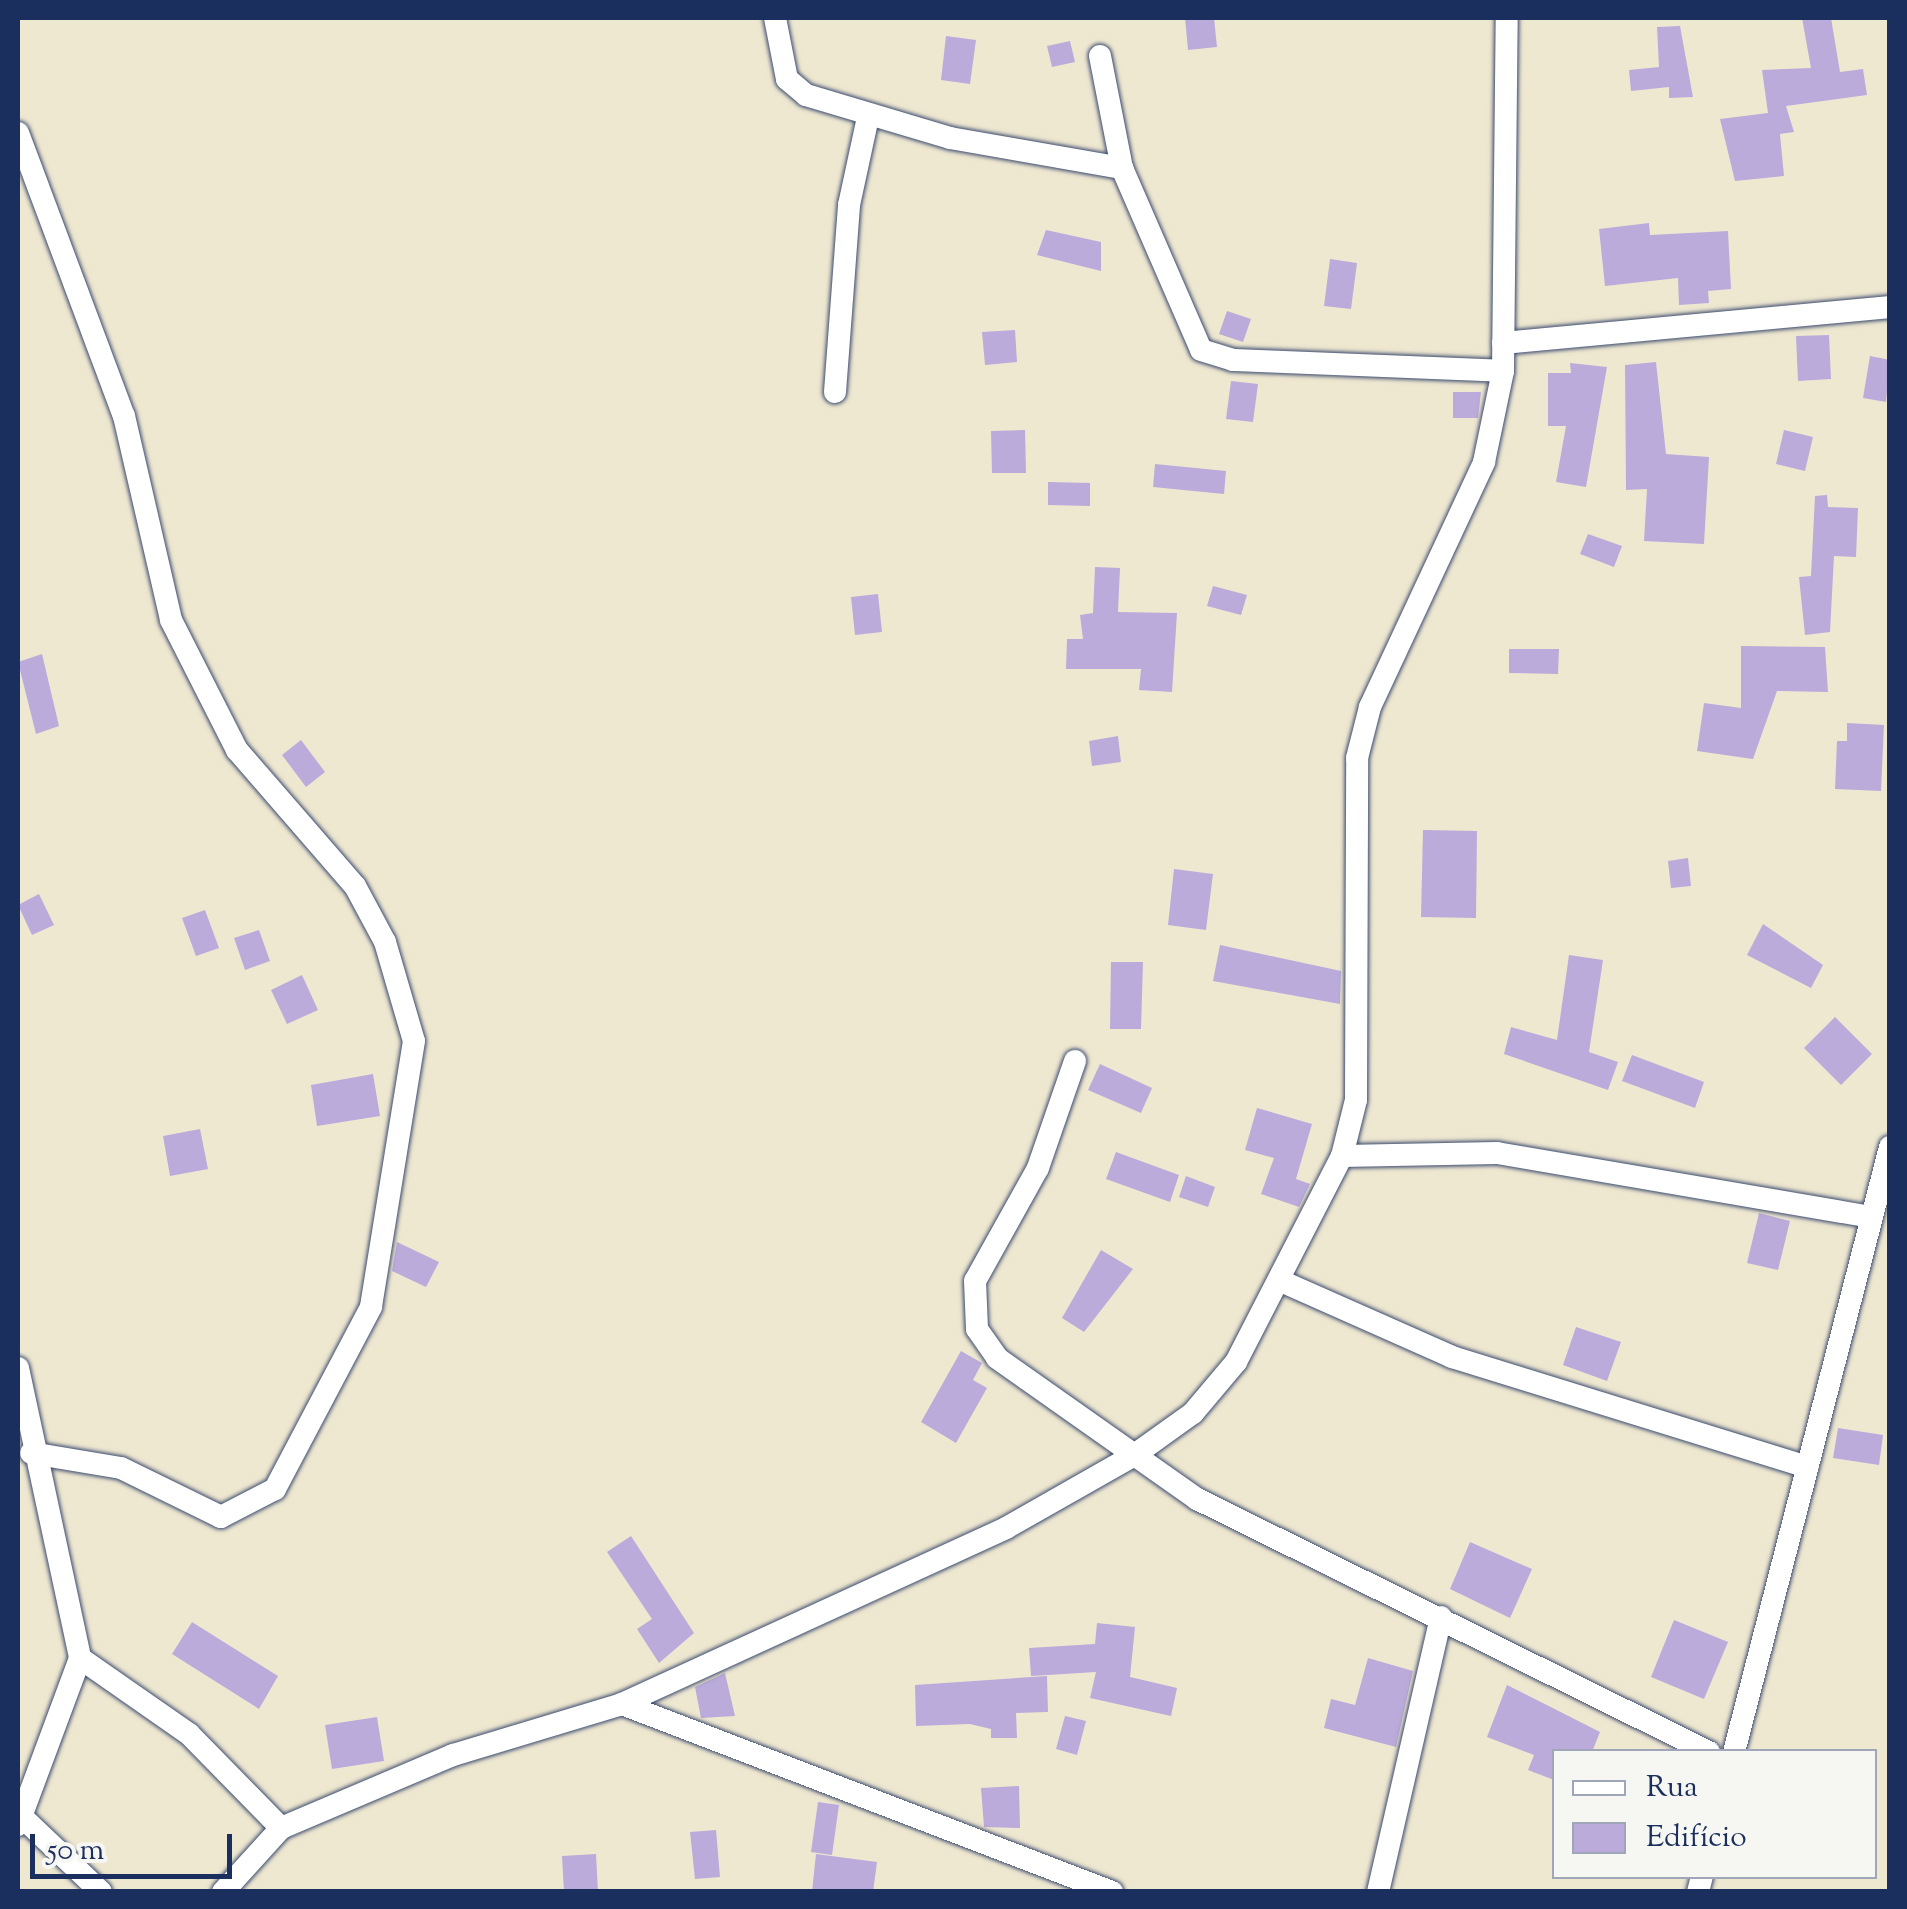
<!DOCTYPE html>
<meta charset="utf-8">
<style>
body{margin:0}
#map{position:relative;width:1907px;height:1909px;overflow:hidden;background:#efe8d1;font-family:"Sorts Mill Goudy",serif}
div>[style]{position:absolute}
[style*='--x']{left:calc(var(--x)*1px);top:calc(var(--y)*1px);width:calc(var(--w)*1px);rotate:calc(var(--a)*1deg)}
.building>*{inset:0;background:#baabdb}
.roads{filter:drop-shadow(0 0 2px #3b4b6f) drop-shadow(0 0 2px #3b4b6f)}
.street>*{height:22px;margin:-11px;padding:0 11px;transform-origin:11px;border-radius:11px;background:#fff}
span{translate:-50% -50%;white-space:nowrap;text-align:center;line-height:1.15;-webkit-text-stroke:8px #f6f6f2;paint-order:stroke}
.frame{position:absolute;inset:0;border:20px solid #1b2f5e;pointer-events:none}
.legend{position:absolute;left:1552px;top:1749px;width:325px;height:130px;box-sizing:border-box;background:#f6f6f2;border:2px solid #9ea6b7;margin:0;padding:12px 18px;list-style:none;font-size:30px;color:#1b2f5e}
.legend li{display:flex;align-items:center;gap:20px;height:50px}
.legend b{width:50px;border:2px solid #9ea6b7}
.scale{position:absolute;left:30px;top:1834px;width:202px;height:45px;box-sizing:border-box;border:5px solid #1b2f5e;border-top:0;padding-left:12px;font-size:30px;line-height:35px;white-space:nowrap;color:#1b2f5e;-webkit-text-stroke:8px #f6f6f2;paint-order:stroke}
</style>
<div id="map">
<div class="building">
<div style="clip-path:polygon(1185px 18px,1214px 18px,1217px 47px,1188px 50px)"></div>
<div style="clip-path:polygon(1802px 18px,1831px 18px,1840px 72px,1863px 69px,1867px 95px,1786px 106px,1794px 132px,1780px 134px,1784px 176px,1735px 181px,1720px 119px,1768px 113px,1762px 70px,1811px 68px)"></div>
<div style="clip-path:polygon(1680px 26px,1693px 97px,1669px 98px,1669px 87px,1631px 91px,1629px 70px,1659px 67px,1657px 27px)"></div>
<div style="clip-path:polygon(946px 36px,976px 40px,970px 84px,941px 80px)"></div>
<div style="clip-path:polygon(1070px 41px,1075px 62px,1052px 67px,1047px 46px)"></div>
<div style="clip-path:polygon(1649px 223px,1650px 235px,1728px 231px,1731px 289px,1708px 291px,1709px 303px,1679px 305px,1678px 278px,1605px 286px,1599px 229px)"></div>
<div style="clip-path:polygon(1046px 230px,1101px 242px,1101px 271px,1037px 255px)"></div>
<div style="clip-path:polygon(1330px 259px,1357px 263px,1351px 309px,1324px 306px)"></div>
<div style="clip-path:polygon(1227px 311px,1251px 319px,1243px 342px,1219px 334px)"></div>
<div style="clip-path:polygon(1015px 330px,1017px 362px,985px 365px,982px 332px)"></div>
<div style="clip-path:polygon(1829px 335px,1831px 379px,1798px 381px,1796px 336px)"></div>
<div style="clip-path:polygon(1870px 356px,1890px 360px,1886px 402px,1863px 398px)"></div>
<div style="clip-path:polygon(1656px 362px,1666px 454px,1709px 457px,1704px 544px,1644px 541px,1647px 489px,1626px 490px,1625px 365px)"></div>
<div style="clip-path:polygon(1570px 363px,1607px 367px,1586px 487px,1556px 482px,1566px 426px,1548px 426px,1548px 373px,1571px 373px)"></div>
<div style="clip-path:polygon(1231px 381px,1258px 384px,1253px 422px,1226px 419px)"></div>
<div style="clip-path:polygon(1453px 392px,1481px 392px,1478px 418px,1453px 418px)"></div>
<div style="clip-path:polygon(1025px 430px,1026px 473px,992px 473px,991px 431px)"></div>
<div style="clip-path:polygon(1784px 430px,1813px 437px,1805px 471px,1776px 464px)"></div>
<div style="clip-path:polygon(1155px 464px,1226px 471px,1224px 494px,1153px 487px)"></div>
<div style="clip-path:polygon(1048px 482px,1090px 483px,1090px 506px,1048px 505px)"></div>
<div style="clip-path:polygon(1827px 495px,1828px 507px,1858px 508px,1856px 557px,1834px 556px,1830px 632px,1805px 635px,1799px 577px,1811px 576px,1815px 496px)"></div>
<div style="clip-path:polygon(1588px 534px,1622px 546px,1614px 567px,1580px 554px)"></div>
<div style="clip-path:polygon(1095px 567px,1120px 568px,1118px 612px,1177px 613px,1172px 692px,1139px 690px,1141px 669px,1066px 669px,1067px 639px,1083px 639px,1080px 615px,1093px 613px)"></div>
<div style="clip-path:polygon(1213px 586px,1247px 595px,1241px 615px,1207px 606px)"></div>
<div style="clip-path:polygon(878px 594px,882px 632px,855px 635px,851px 597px)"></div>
<div style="clip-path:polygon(1741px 646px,1825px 647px,1828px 692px,1777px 691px,1753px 759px,1697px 751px,1704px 703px,1741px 708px)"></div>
<div style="clip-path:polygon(1509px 649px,1559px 649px,1558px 674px,1509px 673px)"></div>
<div style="clip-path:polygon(42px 654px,59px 726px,36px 734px,18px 662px)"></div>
<div style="clip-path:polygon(1847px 723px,1884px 725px,1881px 791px,1835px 789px,1837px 741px,1847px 741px)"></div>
<div style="clip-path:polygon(1118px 736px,1121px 762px,1092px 766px,1089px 741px)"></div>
<div style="clip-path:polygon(301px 740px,325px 772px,306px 787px,282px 755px)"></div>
<div style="clip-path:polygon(1423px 830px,1477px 831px,1476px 918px,1421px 917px)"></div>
<div style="clip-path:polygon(1688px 858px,1691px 886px,1671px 888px,1668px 861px)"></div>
<div style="clip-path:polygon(1174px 869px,1213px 874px,1206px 930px,1168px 925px)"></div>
<div style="clip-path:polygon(39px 894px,54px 925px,32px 935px,18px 905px)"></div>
<div style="clip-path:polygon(205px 910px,219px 948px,196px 956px,182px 918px)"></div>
<div style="clip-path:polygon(1763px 924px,1823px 965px,1811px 988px,1747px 955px)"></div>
<div style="clip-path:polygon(259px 930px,270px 961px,245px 970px,234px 938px)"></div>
<div style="clip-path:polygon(1220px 945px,1341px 971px,1340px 1004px,1213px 981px)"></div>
<div style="clip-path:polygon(1569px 955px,1603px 960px,1589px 1052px,1618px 1062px,1608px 1090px,1504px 1054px,1511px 1027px,1557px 1040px)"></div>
<div style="clip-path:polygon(1111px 962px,1143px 962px,1141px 1029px,1110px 1029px)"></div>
<div style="clip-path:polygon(302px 975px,318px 1010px,287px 1024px,271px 990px)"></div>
<div style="clip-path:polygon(1835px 1017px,1872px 1054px,1841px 1085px,1804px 1048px)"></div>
<div style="clip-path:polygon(1632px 1055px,1704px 1082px,1695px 1108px,1622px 1081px)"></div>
<div style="clip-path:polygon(1100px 1064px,1152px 1088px,1141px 1113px,1088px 1090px)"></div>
<div style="clip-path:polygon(373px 1074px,380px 1116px,317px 1126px,311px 1085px)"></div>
<div style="clip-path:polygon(1257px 1108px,1312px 1124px,1296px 1179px,1310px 1184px,1299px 1207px,1261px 1194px,1274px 1158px,1245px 1150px)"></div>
<div style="clip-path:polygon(200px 1129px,208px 1169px,170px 1176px,163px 1136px)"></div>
<div style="clip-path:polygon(1116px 1152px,1179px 1175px,1170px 1202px,1106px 1179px)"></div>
<div style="clip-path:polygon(1186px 1176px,1215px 1187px,1208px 1207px,1179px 1197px)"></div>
<div style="clip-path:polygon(1759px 1213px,1790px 1221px,1778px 1270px,1747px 1263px)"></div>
<div style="clip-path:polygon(397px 1242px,439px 1262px,426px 1287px,392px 1271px)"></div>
<div style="clip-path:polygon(1101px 1250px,1133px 1269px,1084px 1332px,1062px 1318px)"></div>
<div style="clip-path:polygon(1576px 1327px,1621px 1342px,1607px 1381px,1563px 1365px)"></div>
<div style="clip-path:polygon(961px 1351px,982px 1363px,973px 1380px,987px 1388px,956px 1443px,921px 1422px)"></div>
<div style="clip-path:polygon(1838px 1428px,1883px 1435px,1879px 1465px,1833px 1458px)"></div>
<div style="clip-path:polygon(631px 1536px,694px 1633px,659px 1663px,637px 1629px,652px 1619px,607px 1552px)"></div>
<div style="clip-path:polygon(1470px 1542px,1532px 1569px,1510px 1618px,1450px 1589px)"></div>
<div style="clip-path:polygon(1674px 1620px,1728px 1642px,1704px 1699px,1651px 1677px)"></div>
<div style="clip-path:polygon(192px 1622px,278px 1676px,259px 1709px,172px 1654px)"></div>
<div style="clip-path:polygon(1097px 1623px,1135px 1627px,1130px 1677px,1177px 1688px,1171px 1716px,1090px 1698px,1096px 1672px,1031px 1676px,1029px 1648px,1095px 1644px)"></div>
<div style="clip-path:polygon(1368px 1658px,1413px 1671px,1396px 1747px,1324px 1728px,1331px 1699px,1355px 1705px)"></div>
<div style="clip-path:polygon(725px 1673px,735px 1716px,701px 1718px,695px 1687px)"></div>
<div style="clip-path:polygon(1047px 1676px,1048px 1712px,1016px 1713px,1017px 1738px,991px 1738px,991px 1729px,970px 1724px,916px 1726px,915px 1685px)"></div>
<div style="clip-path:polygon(1507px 1685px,1600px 1732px,1592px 1752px,1554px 1752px,1554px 1780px,1528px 1770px,1534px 1755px,1487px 1737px)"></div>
<div style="clip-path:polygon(1065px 1716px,1086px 1721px,1077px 1755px,1056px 1749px)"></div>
<div style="clip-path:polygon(377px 1717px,384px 1761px,332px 1769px,325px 1725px)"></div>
<div style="clip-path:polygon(1019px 1786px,1020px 1828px,984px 1827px,981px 1788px)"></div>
<div style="clip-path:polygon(818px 1802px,839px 1805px,832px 1855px,811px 1852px)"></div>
<div style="clip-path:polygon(716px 1830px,720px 1877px,695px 1879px,690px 1832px)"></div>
<div style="clip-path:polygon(596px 1854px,598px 1892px,564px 1892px,562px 1856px)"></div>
<div style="clip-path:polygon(816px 1854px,877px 1862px,873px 1892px,812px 1892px)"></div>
</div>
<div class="roads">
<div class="street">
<div style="--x:775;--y:18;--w:62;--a:78.9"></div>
<div style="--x:787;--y:79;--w:25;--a:40"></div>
<div style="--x:806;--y:95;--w:150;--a:16.6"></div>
<div style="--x:950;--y:138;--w:175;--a:9.9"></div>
<div style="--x:1100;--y:56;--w:114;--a:78.9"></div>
<div style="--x:1122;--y:168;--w:198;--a:66.5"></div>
<div style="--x:1201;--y:350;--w:34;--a:17"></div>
<div style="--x:1233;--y:360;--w:270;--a:2.3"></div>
<div style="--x:18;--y:133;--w:302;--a:69.5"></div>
<div style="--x:124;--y:416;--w:209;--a:77"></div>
<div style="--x:171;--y:620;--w:146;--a:63.1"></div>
<div style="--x:237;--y:750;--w:180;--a:49.1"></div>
<div style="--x:355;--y:886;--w:64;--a:61.8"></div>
<div style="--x:385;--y:942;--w:103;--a:73.7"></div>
<div style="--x:414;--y:1041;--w:269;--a:99.2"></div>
<div style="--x:371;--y:1307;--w:206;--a:117.8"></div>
<div style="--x:275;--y:1489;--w:61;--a:152.6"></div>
<div style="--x:221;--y:1517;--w:111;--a:-153.9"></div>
<div style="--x:121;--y:1468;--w:91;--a:-170.5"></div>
<div style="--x:1503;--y:343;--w:389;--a:-5.3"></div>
<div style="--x:835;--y:392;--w:188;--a:-85.7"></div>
<div style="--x:849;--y:205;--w:90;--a:-77.8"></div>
<div style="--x:1075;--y:1061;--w:113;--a:109.1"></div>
<div style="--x:1038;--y:1168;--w:129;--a:119.1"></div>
<div style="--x:975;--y:1281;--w:48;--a:87.6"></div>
<div style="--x:977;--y:1329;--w:35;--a:55"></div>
<div style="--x:997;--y:1358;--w:245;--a:35.2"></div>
<div style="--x:1197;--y:1499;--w:571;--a:26.3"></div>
<div style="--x:1342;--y:1156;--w:155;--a:-1.1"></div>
<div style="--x:1497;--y:1153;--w:380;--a:9.7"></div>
<div style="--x:1283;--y:1282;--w:185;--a:23.9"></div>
<div style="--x:1452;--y:1357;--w:372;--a:17.2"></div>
<div style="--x:18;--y:1368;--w:297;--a:77.9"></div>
<div style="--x:80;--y:1658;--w:133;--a:34.9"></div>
<div style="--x:189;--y:1734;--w:132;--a:45.6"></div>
<div style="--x:622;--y:1704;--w:525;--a:20.99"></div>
<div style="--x:1734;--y:1752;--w:625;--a:-75.54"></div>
<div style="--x:21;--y:1816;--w:110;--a:43.5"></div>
<div style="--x:18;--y:1825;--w:178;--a:-69.6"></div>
<div style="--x:223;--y:1892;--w:86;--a:-47.8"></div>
<div style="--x:281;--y:1828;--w:187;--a:-23"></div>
<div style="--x:453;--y:1755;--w:177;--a:-16.8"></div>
<div style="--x:622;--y:1704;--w:422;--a:-24.6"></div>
<div style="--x:1006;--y:1528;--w:146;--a:-29.6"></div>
<div style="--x:1133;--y:1456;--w:74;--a:-35.6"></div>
<div style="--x:1193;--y:1413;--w:67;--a:-49.9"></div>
<div style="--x:1236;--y:1362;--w:232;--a:-62.8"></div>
<div style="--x:1342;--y:1156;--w:58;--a:-76"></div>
<div style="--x:1356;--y:1100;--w:342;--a:-89.8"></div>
<div style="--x:1357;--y:758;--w:53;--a:-75.7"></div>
<div style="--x:1370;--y:707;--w:270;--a:-65"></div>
<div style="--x:1484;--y:462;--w:93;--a:-78.2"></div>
<div style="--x:1503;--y:371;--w:353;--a:-89.4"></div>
<div style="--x:1378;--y:1892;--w:282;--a:-77.1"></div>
<div style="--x:1698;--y:1892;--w:16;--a:-76"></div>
</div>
</div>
<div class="frame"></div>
<ul class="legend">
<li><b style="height:12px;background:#fff"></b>Rua</li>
<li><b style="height:28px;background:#baabdb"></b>Edifício</li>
</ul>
<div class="scale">50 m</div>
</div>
